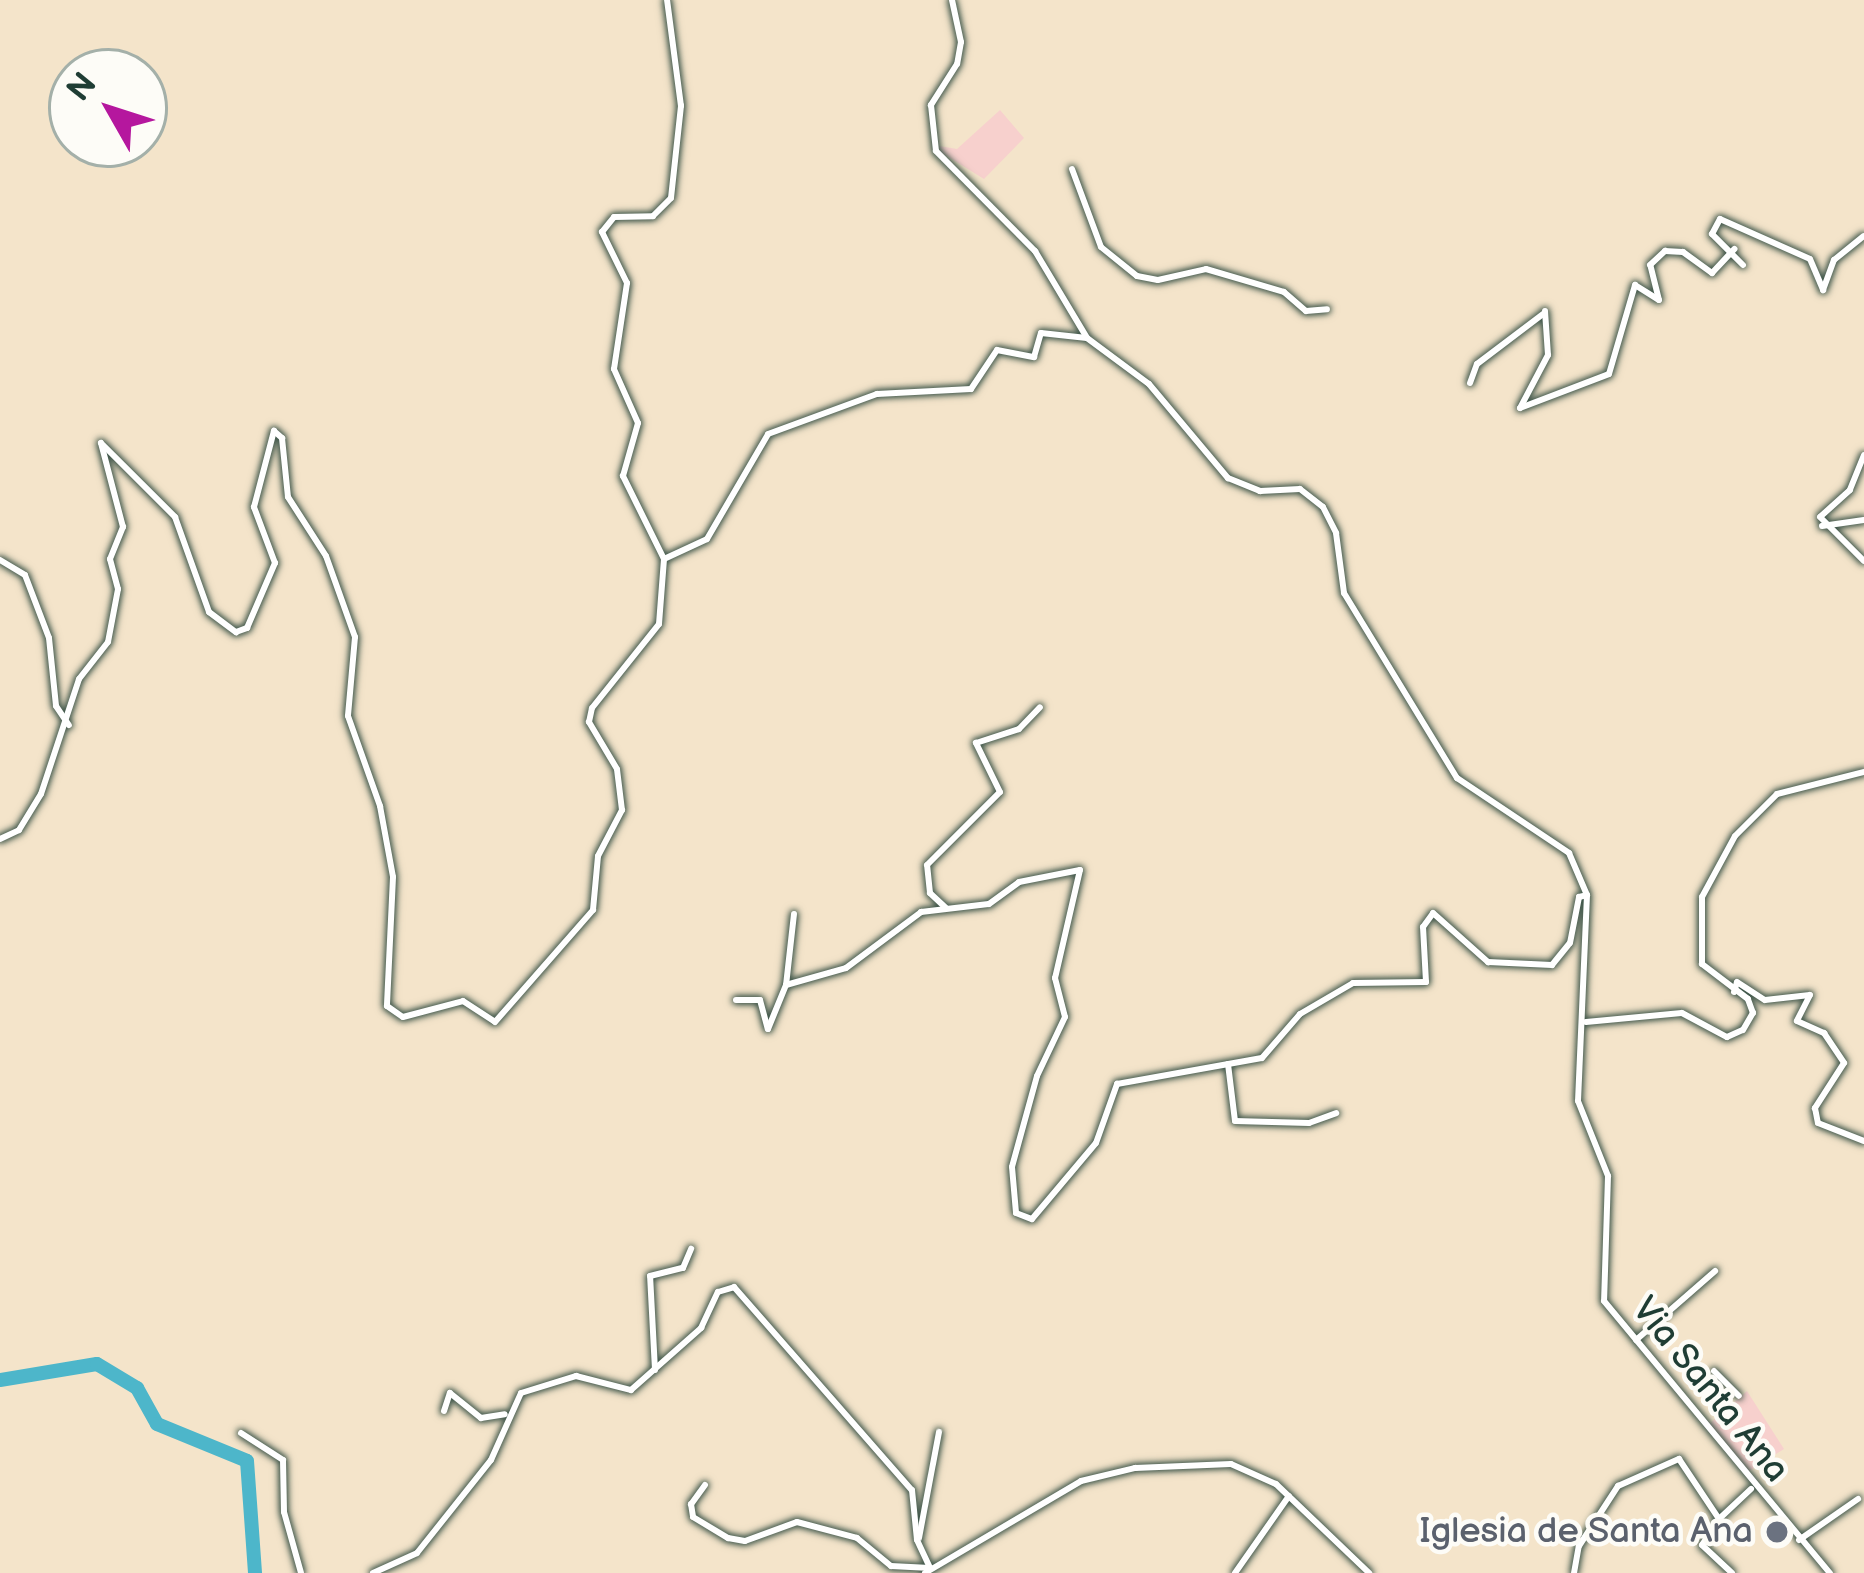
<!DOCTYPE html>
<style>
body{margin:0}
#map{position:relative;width:1864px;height:1573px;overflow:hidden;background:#f4e4ca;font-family:"Balsamiq Sans",sans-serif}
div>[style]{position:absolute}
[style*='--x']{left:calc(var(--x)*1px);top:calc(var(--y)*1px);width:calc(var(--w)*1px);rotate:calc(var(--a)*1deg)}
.built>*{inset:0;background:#f7d0cd}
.river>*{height:14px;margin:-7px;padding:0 7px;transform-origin:7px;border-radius:7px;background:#4db6ca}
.roads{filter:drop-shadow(0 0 3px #3f564a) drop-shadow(0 0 3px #3f564a)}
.street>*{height:6px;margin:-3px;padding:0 3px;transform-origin:3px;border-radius:3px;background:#fff}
.dots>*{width:33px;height:33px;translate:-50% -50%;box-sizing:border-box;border:6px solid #fdfcf7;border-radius:50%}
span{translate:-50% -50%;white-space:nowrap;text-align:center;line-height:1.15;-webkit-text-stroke:9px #fdfcf7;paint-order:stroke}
.street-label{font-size:36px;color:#1f3d34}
.worship-label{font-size:36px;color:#5b616d}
.right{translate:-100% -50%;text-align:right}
.north{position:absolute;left:48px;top:48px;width:120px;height:120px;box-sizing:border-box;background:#fdfcf7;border:3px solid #a4b0a9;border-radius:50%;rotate:309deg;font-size:33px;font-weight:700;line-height:48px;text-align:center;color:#1f3d34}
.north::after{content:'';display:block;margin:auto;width:42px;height:54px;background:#b5179e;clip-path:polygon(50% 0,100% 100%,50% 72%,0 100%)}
</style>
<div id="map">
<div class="built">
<div style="clip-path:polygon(1000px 110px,1024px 138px,984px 179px,942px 153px,939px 146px,957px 149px)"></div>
<div style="clip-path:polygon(1747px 1391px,1784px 1449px,1746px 1473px,1708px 1425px)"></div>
</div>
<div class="river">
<div style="--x:0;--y:1380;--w:98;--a:-9.4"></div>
<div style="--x:97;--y:1364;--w:47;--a:31"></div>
<div style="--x:137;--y:1388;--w:41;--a:60.9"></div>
<div style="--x:157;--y:1424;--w:97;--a:22.3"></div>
<div style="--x:247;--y:1461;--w:112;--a:85.9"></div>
</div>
<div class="roads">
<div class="street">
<div style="--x:952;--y:0;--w:43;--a:77.9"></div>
<div style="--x:961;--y:42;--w:22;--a:100"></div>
<div style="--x:957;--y:64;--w:49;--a:122.4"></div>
<div style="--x:931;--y:105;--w:46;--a:83.8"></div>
<div style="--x:936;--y:151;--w:141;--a:45.3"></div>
<div style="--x:1035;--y:251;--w:101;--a:59.1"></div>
<div style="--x:1087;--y:338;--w:77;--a:36.6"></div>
<div style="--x:1149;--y:384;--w:123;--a:50"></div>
<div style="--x:1228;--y:478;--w:35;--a:22"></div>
<div style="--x:1260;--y:491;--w:40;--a:-2.9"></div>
<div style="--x:1300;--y:489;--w:29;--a:38"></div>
<div style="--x:1323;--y:507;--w:29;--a:63"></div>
<div style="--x:1336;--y:533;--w:61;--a:82.4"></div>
<div style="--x:1344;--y:593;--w:217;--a:58.6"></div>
<div style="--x:1457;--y:778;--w:135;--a:33.8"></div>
<div style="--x:1569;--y:853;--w:46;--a:66.8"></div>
<div style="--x:1587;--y:895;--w:206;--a:92.5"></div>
<div style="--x:1578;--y:1101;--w:81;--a:68.2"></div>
<div style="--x:1608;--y:1176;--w:125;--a:91.8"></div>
<div style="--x:1604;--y:1301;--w:354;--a:50.3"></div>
<div style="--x:1072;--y:169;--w:83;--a:69.6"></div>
<div style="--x:1101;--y:247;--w:46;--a:38.9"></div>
<div style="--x:1137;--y:276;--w:21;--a:11"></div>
<div style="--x:1158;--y:280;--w:49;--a:-12.9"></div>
<div style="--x:1206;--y:269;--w:81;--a:16.4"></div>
<div style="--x:1284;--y:292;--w:29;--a:41"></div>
<div style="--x:1306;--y:311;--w:21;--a:-5"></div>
<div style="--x:1743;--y:265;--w:44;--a:-135"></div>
<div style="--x:1712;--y:234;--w:17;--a:-62"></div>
<div style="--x:1720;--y:219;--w:98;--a:24"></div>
<div style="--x:1810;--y:259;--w:34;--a:67"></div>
<div style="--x:1823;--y:290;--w:32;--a:-70"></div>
<div style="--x:1834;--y:260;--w:38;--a:-39"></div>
<div style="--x:1545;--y:311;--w:44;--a:86.1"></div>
<div style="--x:1548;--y:355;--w:60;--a:117.8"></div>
<div style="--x:1520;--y:408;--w:95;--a:-20.9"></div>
<div style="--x:1609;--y:374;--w:93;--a:-73.7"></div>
<div style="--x:1635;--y:285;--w:28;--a:32"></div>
<div style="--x:1659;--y:300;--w:36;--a:-104"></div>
<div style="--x:1650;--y:265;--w:21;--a:-43"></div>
<div style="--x:1665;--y:251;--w:18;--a:3"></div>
<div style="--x:1683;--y:252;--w:36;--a:36"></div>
<div style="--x:1712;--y:273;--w:33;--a:-47"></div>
<div style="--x:1470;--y:383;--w:20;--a:-70"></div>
<div style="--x:1477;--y:364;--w:83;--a:-37.1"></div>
<div style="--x:1864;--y:455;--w:38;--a:112"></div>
<div style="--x:1850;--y:490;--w:40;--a:138"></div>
<div style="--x:1820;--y:517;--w:62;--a:45"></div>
<div style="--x:1822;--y:526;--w:42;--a:-8.1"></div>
<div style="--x:664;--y:559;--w:93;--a:-116.3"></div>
<div style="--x:623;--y:476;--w:55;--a:-74.2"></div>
<div style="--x:638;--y:423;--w:59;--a:-114"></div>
<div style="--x:614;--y:369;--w:87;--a:-81.4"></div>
<div style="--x:627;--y:283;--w:57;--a:-116.1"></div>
<div style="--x:602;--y:232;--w:19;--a:-51"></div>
<div style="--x:614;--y:217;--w:39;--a:-1"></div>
<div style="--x:653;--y:216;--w:25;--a:-45"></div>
<div style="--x:671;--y:198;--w:93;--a:-83.8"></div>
<div style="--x:681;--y:106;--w:107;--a:-97.5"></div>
<div style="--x:0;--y:560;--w:29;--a:31"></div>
<div style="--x:25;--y:575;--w:67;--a:69.1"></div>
<div style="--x:49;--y:638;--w:68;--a:84.1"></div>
<div style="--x:56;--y:706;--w:23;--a:56"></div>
<div style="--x:0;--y:839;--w:21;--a:-25"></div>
<div style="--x:19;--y:830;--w:42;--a:-58.6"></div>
<div style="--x:41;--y:794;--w:121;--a:-71.7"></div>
<div style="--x:79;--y:679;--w:47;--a:-51.9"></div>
<div style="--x:108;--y:642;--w:54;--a:-79.3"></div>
<div style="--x:118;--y:589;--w:31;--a:-105"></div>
<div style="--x:110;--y:559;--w:35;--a:-68"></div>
<div style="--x:123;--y:527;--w:87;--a:-104.7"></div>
<div style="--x:101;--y:443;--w:105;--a:45"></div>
<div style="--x:175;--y:517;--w:101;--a:70.3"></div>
<div style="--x:209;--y:612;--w:34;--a:37"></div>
<div style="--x:236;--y:632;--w:12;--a:-20"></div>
<div style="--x:247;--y:628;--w:71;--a:-66.7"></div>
<div style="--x:275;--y:563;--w:60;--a:-110.6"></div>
<div style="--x:254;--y:507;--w:79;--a:-75.3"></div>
<div style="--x:274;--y:431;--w:11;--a:41"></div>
<div style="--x:282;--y:438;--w:59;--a:84.2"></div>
<div style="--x:288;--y:497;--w:70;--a:57.2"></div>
<div style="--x:326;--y:556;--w:86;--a:70.3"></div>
<div style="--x:355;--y:637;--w:79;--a:95.1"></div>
<div style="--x:348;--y:716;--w:96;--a:70.4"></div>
<div style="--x:380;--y:806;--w:72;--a:79.6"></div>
<div style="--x:393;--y:877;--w:129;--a:92.7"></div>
<div style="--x:387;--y:1006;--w:19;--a:35"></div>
<div style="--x:403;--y:1017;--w:62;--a:-14.9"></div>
<div style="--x:463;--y:1001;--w:38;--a:33"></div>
<div style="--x:495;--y:1022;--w:149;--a:-48.8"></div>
<div style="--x:593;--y:910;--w:54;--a:-84.7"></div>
<div style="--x:598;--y:856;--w:52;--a:-62.4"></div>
<div style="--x:622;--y:810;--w:41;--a:-97"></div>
<div style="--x:617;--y:769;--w:55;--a:-120.8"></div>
<div style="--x:589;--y:722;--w:14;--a:-78"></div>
<div style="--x:592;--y:708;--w:107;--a:-51.4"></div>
<div style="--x:659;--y:624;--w:65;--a:-85.6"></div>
<div style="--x:664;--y:559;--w:47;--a:-24.9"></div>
<div style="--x:707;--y:539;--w:121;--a:-59.8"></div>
<div style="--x:768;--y:434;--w:116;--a:-20.2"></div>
<div style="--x:877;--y:394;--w:94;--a:-3"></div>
<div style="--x:971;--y:389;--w:47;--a:-56.3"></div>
<div style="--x:997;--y:350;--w:38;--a:11"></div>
<div style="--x:1034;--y:357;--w:25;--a:-74"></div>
<div style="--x:1041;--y:333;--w:46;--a:6.2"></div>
<div style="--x:946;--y:908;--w:22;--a:-137"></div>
<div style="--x:930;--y:893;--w:28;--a:-96"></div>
<div style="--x:927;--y:865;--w:103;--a:-45"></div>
<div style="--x:1000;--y:792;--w:55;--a:-116.1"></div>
<div style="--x:976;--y:743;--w:45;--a:-18"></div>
<div style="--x:1019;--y:729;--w:30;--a:-46"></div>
<div style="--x:794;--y:914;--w:71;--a:96.4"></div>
<div style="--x:786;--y:985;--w:62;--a:-15.8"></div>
<div style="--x:846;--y:968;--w:94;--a:-36.7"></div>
<div style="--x:921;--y:912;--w:68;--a:-6.7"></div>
<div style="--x:989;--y:904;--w:37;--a:-36"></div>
<div style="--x:1019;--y:882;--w:62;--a:-11.1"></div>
<div style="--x:1080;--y:870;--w:111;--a:103"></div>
<div style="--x:1055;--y:978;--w:40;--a:75.6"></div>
<div style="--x:1065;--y:1017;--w:65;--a:115.4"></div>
<div style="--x:1037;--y:1076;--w:94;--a:105.4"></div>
<div style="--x:1012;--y:1167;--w:46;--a:85"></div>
<div style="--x:1016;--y:1213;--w:17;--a:21"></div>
<div style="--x:1032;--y:1219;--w:99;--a:-49.9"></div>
<div style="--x:1096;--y:1143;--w:63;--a:-70.4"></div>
<div style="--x:1117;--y:1084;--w:147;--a:-10.2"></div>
<div style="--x:1262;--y:1058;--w:58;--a:-49.2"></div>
<div style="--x:1300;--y:1014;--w:61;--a:-30.3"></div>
<div style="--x:1353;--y:983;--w:73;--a:-0.8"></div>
<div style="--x:1426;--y:982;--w:55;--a:-93.1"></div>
<div style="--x:1423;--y:927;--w:17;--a:-54"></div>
<div style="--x:1433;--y:913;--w:74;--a:41.7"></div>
<div style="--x:1488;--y:962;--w:64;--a:2.7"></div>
<div style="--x:1552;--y:965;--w:28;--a:-51"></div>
<div style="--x:1570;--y:943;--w:47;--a:-78.9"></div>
<div style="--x:1579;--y:897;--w:8;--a:-14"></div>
<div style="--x:1734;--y:992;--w:10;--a:-73"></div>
<div style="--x:1737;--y:982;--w:33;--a:33"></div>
<div style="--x:1765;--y:1000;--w:45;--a:-6.3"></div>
<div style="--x:1810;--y:995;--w:29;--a:117"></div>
<div style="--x:1797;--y:1021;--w:30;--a:24"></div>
<div style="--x:1824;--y:1033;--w:36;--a:56"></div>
<div style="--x:1844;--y:1063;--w:54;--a:122.8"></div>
<div style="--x:1815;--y:1108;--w:15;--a:79"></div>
<div style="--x:1818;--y:1123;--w:49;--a:21.4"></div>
<div style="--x:736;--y:1000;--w:24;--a:0"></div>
<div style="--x:760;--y:1000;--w:30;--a:75"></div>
<div style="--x:768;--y:1029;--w:48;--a:-67.8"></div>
<div style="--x:1586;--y:1022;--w:96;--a:-5.4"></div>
<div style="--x:1682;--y:1013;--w:51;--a:28.1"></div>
<div style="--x:1727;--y:1037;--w:17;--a:-24"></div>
<div style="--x:1743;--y:1030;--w:20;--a:-60"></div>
<div style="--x:1753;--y:1013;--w:15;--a:-110"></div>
<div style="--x:1748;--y:999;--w:58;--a:-142.7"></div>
<div style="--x:1702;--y:964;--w:67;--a:-90"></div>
<div style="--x:1702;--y:897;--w:69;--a:-61.6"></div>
<div style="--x:1735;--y:836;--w:59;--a:-45"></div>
<div style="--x:1777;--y:794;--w:90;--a:-14.2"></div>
<div style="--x:1228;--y:1064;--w:57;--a:83"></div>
<div style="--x:1235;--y:1121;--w:74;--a:1.5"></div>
<div style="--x:1309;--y:1123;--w:29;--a:-20"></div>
<div style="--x:1636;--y:1340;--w:105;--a:-41.1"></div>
<div style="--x:655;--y:1370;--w:94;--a:-93"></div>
<div style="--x:650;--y:1276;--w:34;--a:-14"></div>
<div style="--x:683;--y:1268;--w:21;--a:-67"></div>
<div style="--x:1714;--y:1371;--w:35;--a:45"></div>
<div style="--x:444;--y:1411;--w:19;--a:-72"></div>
<div style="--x:450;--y:1393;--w:40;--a:39"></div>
<div style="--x:481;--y:1418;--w:24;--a:-9"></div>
<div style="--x:241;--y:1433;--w:50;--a:32.7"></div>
<div style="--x:283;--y:1460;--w:52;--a:88.9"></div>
<div style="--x:284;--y:1512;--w:63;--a:74.4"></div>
<div style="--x:705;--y:1485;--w:24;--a:126"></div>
<div style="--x:691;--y:1504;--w:13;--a:81"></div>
<div style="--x:693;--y:1517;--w:41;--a:31"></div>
<div style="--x:728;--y:1538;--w:17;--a:10"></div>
<div style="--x:745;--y:1541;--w:55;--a:-20.1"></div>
<div style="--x:797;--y:1522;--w:62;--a:14.9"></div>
<div style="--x:857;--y:1538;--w:44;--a:39.5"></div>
<div style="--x:891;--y:1566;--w:39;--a:3"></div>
<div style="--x:1719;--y:1519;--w:44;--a:-43.2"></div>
<div style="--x:919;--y:1538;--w:108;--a:-79.3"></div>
<div style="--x:1799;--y:1540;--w:72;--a:-34.8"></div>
<div style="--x:373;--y:1573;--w:48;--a:-24.4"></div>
<div style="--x:417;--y:1553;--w:119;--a:-51.5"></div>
<div style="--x:491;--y:1460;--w:73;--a:-65.9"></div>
<div style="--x:521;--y:1393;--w:58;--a:-17.2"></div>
<div style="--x:576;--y:1376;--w:57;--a:14.3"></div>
<div style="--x:631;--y:1390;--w:94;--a:-41.5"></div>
<div style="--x:701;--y:1328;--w:40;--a:-65"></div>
<div style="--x:718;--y:1292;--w:17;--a:-17"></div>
<div style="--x:734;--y:1287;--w:270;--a:48.8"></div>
<div style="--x:912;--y:1490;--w:50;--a:84.3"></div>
<div style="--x:917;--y:1540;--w:31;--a:65"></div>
<div style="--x:925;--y:1573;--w:181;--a:-30.5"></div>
<div style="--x:1081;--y:1481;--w:56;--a:-13.5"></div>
<div style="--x:1135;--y:1468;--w:96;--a:-2.4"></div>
<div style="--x:1231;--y:1464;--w:49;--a:24"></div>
<div style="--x:1276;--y:1484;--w:129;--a:43.7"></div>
<div style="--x:1235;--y:1573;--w:94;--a:-55"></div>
<div style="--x:1574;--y:1573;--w:27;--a:-80"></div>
<div style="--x:1579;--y:1546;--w:72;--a:-57"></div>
<div style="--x:1618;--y:1486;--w:67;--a:-23.9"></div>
<div style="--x:1679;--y:1459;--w:72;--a:56.3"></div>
<div style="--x:1719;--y:1519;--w:31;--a:123"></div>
<div style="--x:1702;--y:1545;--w:41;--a:43"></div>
</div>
</div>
<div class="dots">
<div style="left:1777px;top:1532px;background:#6b7280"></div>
</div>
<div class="street-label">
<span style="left:1710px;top:1390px;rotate:51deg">Via Santa Ana</span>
</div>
<div class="worship-label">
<span class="right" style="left:1753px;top:1532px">Iglesia de Santa Ana</span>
</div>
<div class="north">N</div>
</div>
